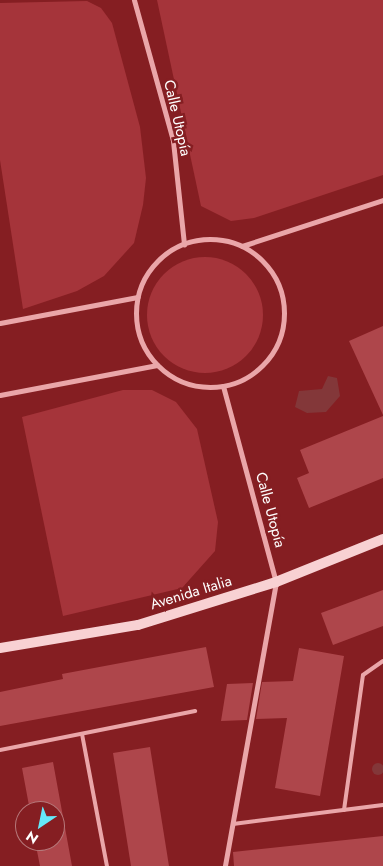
<!DOCTYPE html>
<meta charset="utf-8">
<style>
body{margin:0}
#map{position:relative;width:383px;height:866px;overflow:hidden;background:#851e22;font-family:Jost,sans-serif}
div>[style]{position:absolute}
[style*='--x']{left:calc(var(--x)*1px);top:calc(var(--y)*1px);width:calc(var(--w)*1px);rotate:calc(var(--a)*1deg)}
.green>*{inset:0;background:#a5343a}
.round{border-radius:50%}
.water>*{inset:0;background:#833739}
.building>*{inset:0;background:#ae464b}
.lane>*{height:4px;margin:-2px;padding:0 2px;transform-origin:2px;border-radius:2px;background:#eaa6a9}
.street>*{height:5px;margin:-2.5px;padding:0 2.5px;transform-origin:2.5px;border-radius:2.5px;background:#eaa6a9}
.street>.ring{margin:-2.5px;padding:0;box-sizing:content-box;background:none;border:5px solid #eaa6a9;border-radius:50%}
.secondary>*{height:10px;margin:-5px;padding:0 5px;transform-origin:5px;border-radius:5px;background:#f8d1d3}
span{translate:-50% -50%;white-space:nowrap;text-align:center;line-height:1.15;-webkit-text-stroke:5px #851e22;paint-order:stroke}
.street-label{font-size:15px;color:#fff}
.north{position:absolute;left:15px;top:801px;width:50px;height:50px;box-sizing:border-box;background:#851e22;border:1px solid #b6787a;border-radius:50%;rotate:214deg;font-size:14px;font-weight:700;line-height:20px;text-align:center;color:#fff}
.north::after{content:'';display:block;margin:auto;width:18px;height:22px;background:#65e9f9;clip-path:polygon(50% 0,100% 100%,50% 72%,0 100%)}
</style>
<div id="map">
<div class="green">
<div style="clip-path:polygon(157px 0,383px 0,383px 175px,254px 218px,231px 221px,201px 206px)"></div>
<div style="clip-path:polygon(87px 1px,101px 8px,112px 23px,140px 127px,146px 178px,143px 205px,134px 243px,104px 276px,77px 291px,23px 309px,0 160px,0 3px)"></div>
<div class="round" style="left:147px;top:257px;width:116px;height:116px"></div>
<div style="clip-path:polygon(123px 390px,152px 390px,176px 402px,197px 429px,218px 522px,215px 551px,182px 588px,63px 616px,22px 417px)"></div>
</div>
<div class="water">
<div style="clip-path:polygon(328px 376px,337px 378px,340px 396px,326px 412px,307px 413px,295px 407px,299px 391px,322px 389px)"></div>
<div class="round" style="left:372px;top:763px;width:12px;height:12px"></div>
</div>
<div class="building">
<div style="clip-path:polygon(383px 326px,383px 415px,349px 341px)"></div>
<div style="clip-path:polygon(383px 416px,383px 478px,309px 508px,297px 478px,309px 473px,300px 450px)"></div>
<div style="clip-path:polygon(383px 590px,383px 626px,333px 645px,321px 613px)"></div>
<div style="clip-path:polygon(206px 647px,214px 687px,0 726px,0 692px,63px 679px,62px 674px)"></div>
<div style="clip-path:polygon(299px 648px,344px 656px,320px 796px,275px 788px,287px 718px,256px 719px,262px 682px,293px 681px)"></div>
<div style="clip-path:polygon(253px 683px,247px 720px,221px 721px,227px 684px)"></div>
<div style="clip-path:polygon(150px 747px,169px 866px,131px 866px,113px 753px)"></div>
<div style="clip-path:polygon(53px 762px,72px 866px,40px 866px,35px 841px,55px 841px,55px 811px,30px 811px,22px 768px)"></div>
<div style="clip-path:polygon(383px 836px,383px 866px,234px 866px,233px 852px)"></div>
</div>
<div class="lane">
<div style="--x:82;--y:734;--w:134;--a:79.3"></div>
<div style="--x:0;--y:750;--w:199;--a:-11.3"></div>
<div style="--x:344;--y:810;--w:136;--a:-82"></div>
<div style="--x:363;--y:675;--w:24;--a:-35"></div>
<div style="--x:233;--y:824;--w:151;--a:-7.2"></div>
</div>
<div class="street">
<div style="--x:134;--y:0;--w:146;--a:74.5"></div>
<div style="--x:173;--y:141;--w:104;--a:83.9"></div>
<div class="ring" style="left:136px;top:239px;width:143px;height:143px"></div>
<div style="--x:242;--y:246;--w:148;--a:-18.1"></div>
<div style="--x:0;--y:323;--w:140;--a:-10.7"></div>
<div style="--x:223;--y:386;--w:203;--a:74.9"></div>
<div style="--x:276;--y:582;--w:289;--a:100.2"></div>
<div style="--x:0;--y:395;--w:160;--a:-10.8"></div>
</div>
<div class="secondary">
<div style="--x:0;--y:648;--w:140;--a:-9.5"></div>
<div style="--x:138;--y:625;--w:145;--a:-17.3"></div>
<div style="--x:276;--y:582;--w:115;--a:-21.9"></div>
</div>
<div class="street-label">
<span style="left:177px;top:118px;rotate:77deg">Calle Utopía</span>
<span style="left:270px;top:510px;rotate:75deg">Calle Utopía</span>
<span style="left:191px;top:593px;rotate:-17deg">Avenida Italia</span>
</div>
<div class="north">N</div>
</div>
